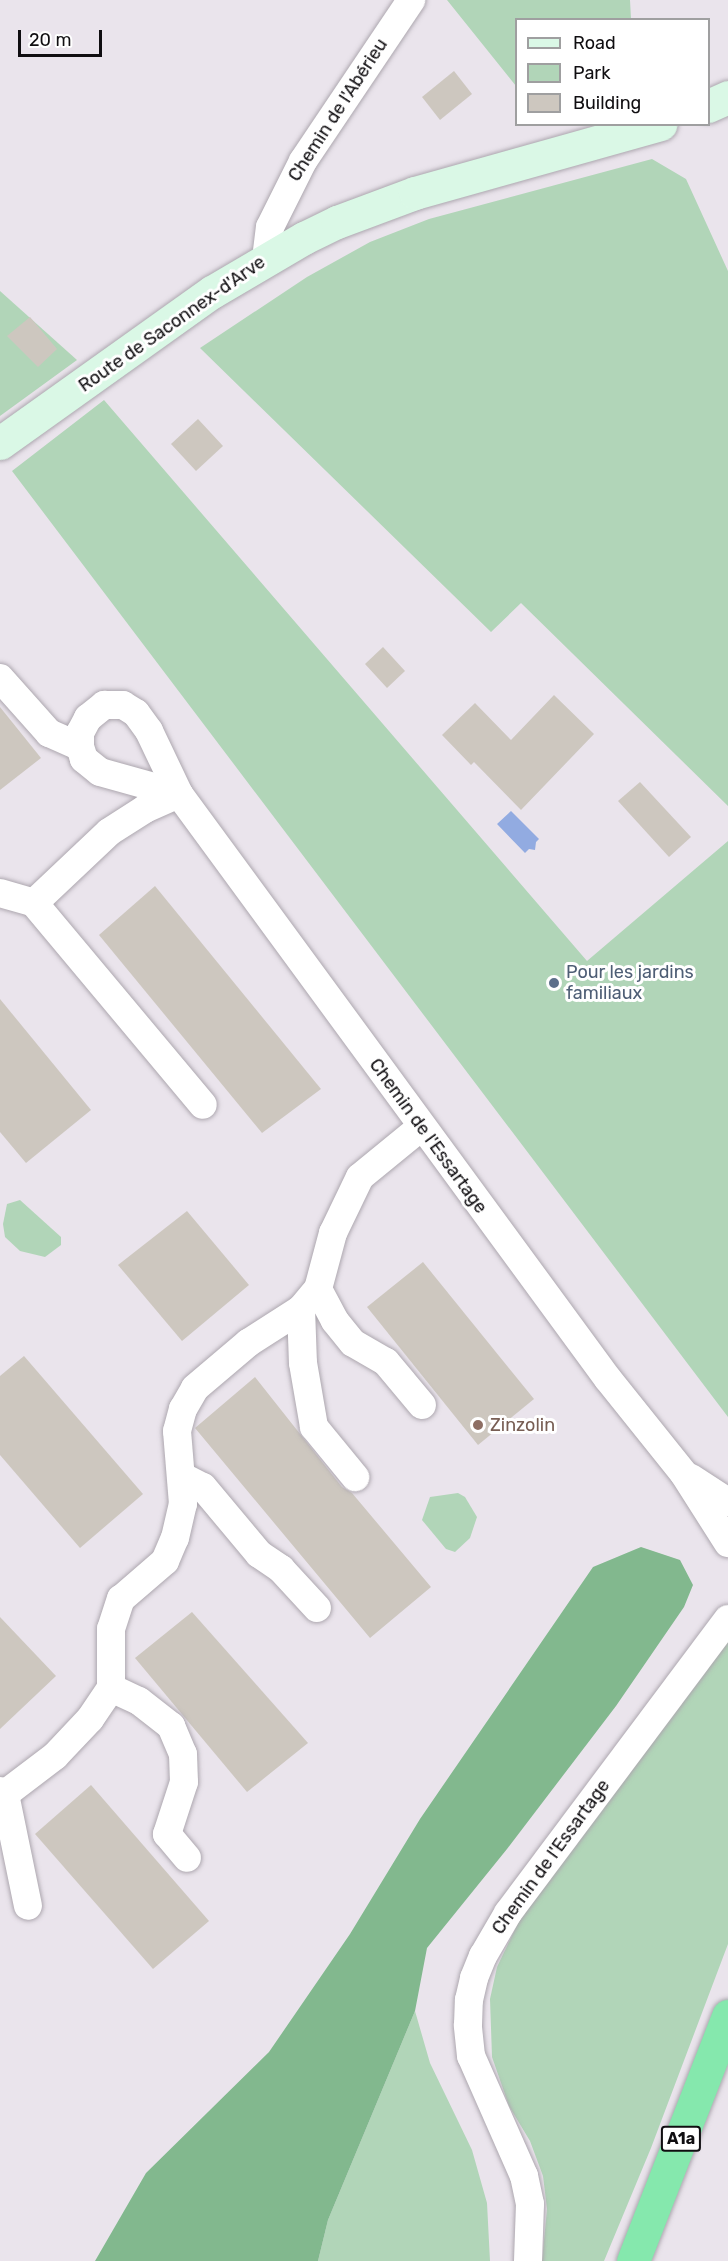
<!DOCTYPE html>
<meta charset="utf-8">
<style>
body{margin:0}
#map{position:relative;width:728px;height:2261px;overflow:hidden;background:#eae4ec;font-family:Rubik,sans-serif}
div>[style]{position:absolute}
[style*='--x']{left:calc(var(--x)*1px);top:calc(var(--y)*1px);width:calc(var(--w)*1px);rotate:calc(var(--a)*1deg)}
.green>*{inset:0;background:#b1d5b8}
.forest>*{inset:0;background:#82b88e}
.water>*{inset:0;background:#92abe1}
.building>*{inset:0;background:#cdc7bf}
.roads{filter:drop-shadow(0 0 2px #ada7af) drop-shadow(0 0 2px #ada7af)}
.street>*{height:28px;margin:-14px;padding:0 14px;transform-origin:14px;border-radius:14px;background:#fff}
.secondary>*{height:33px;margin:-16.5px;padding:0 16.5px;transform-origin:16.5px;border-radius:16.5px;background:#daf8e6}
.highway>*{height:33px;margin:-16.5px;padding:0 16.5px;transform-origin:16.5px;border-radius:16.5px;background:#85e8ad}
.dots>*{width:16px;height:16px;translate:-50% -50%;box-sizing:border-box;border:3px solid #fff;border-radius:50%}
span{translate:-50% -50%;white-space:nowrap;text-align:center;line-height:1.15;-webkit-text-stroke:6px #fff;paint-order:stroke}
.shield-label span{padding:2px 4px;background:#fff;border:2px solid;border-radius:4px;-webkit-text-stroke-width:0}
.shield-label{font-size:16px;color:#100e11;font-weight:700}
.street-label{font-size:18px;color:#100e11}
.service-label{font-size:18px;color:#4e5e75}
.left{translate:0 -50%;text-align:left}
.education-label{font-size:18px;color:#785e54}
.legend{position:absolute;left:515px;top:18px;width:195px;height:108px;box-sizing:border-box;background:#fff;border:2px solid #9f9fa0;margin:0;padding:8px 10px;list-style:none;font-size:18px;color:#100e11}
.legend li{display:flex;align-items:center;gap:12px;height:30px}
.legend b{width:30px;border:2px solid #9f9fa0}
.scale{position:absolute;left:18px;top:30px;width:84px;height:27px;box-sizing:border-box;border:3px solid #100e11;border-top:0;padding-left:8px;font-size:18px;line-height:21px;white-space:nowrap;color:#100e11;-webkit-text-stroke:4px #fff;paint-order:stroke}
</style>
<div id="map">
<div class="green">
<div style="clip-path:polygon(447px 0,630px 0,631px 19px,516px 20px,516px 86px)"></div>
<div style="clip-path:polygon(652px 159px,686px 179px,728px 271px,728px 806px,521px 603px,491px 632px,200px 348px,307px 277px,370px 242px,429px 219px)"></div>
<div style="clip-path:polygon(0 291px,77px 360px,0 416px)"></div>
<div style="clip-path:polygon(104px 400px,587px 961px,728px 841px,728px 1417px,12px 471px)"></div>
<div style="clip-path:polygon(20px 1200px,61px 1237px,61px 1245px,45px 1257px,20px 1251px,5px 1237px,3px 1224px,7px 1204px)"></div>
<div style="clip-path:polygon(458px 1493px,465px 1497px,477px 1517px,470px 1538px,455px 1552px,446px 1549px,422px 1520px,430px 1497px)"></div>
<div style="clip-path:polygon(728px 1640px,728px 1944px,651px 2148px,604px 2261px,542px 2261px,547px 2209px,543px 2176px,530px 2141px,509px 2106px,492px 2057px,490px 1999px,497px 1967px,520px 1919px)"></div>
<div style="clip-path:polygon(415px 2011px,430px 2063px,472px 2150px,487px 2203px,490px 2261px,318px 2261px,328px 2220px)"></div>
</div>
<div class="forest">
<div style="clip-path:polygon(641px 1547px,680px 1560px,693px 1585px,684px 1607px,616px 1706px,507px 1849px,427px 1948px,415px 2011px,328px 2220px,318px 2261px,95px 2261px,146px 2173px,269px 2052px,350px 1934px,420px 1819px,593px 1567px)"></div>
</div>
<div class="water">
<div style="clip-path:polygon(511px 811px,539px 839px,536px 842px,535px 850px,529px 849px,525px 853px,497px 824px)"></div>
</div>
<div class="building">
<div style="clip-path:polygon(454px 71px,472px 94px,440px 120px,422px 97px)"></div>
<div style="clip-path:polygon(30px 317px,57px 349px,38px 367px,7px 336px)"></div>
<div style="clip-path:polygon(198px 419px,223px 446px,196px 471px,171px 444px)"></div>
<div style="clip-path:polygon(383px 647px,405px 671px,387px 688px,365px 664px)"></div>
<div style="clip-path:polygon(554px 695px,594px 734px,521px 810px,474px 762px,471px 765px,442px 735px,475px 703px,511px 740px)"></div>
<div style="clip-path:polygon(0 707px,41px 758px,0 790px)"></div>
<div style="clip-path:polygon(640px 782px,691px 837px,669px 857px,618px 801px)"></div>
<div style="clip-path:polygon(155px 886px,321px 1089px,262px 1133px,99px 935px)"></div>
<div style="clip-path:polygon(0 999px,91px 1110px,26px 1163px,0 1132px)"></div>
<div style="clip-path:polygon(187px 1211px,249px 1285px,182px 1341px,118px 1265px)"></div>
<div style="clip-path:polygon(423px 1262px,534px 1399px,478px 1445px,367px 1307px)"></div>
<div style="clip-path:polygon(24px 1356px,143px 1494px,80px 1548px,0 1455px,0 1376px)"></div>
<div style="clip-path:polygon(255px 1377px,342px 1487px,352px 1493px,431px 1587px,370px 1638px,195px 1428px)"></div>
<div style="clip-path:polygon(192px 1612px,308px 1743px,247px 1792px,135px 1658px)"></div>
<div style="clip-path:polygon(0 1617px,56px 1676px,0 1729px)"></div>
<div style="clip-path:polygon(91px 1785px,209px 1921px,153px 1969px,35px 1834px)"></div>
</div>
<div class="roads">
<div class="street">
<div style="--x:266;--y:259;--w:32;--a:-83"></div>
<div style="--x:270;--y:227;--w:74;--a:-63.4"></div>
<div style="--x:303;--y:161;--w:194;--a:-56.1"></div>
<div style="--x:0;--y:678;--w:74;--a:48.3"></div>
<div style="--x:49;--y:733;--w:34;--a:24"></div>
<div style="--x:179;--y:794;--w:82;--a:-164.4"></div>
<div style="--x:100;--y:772;--w:21;--a:-141"></div>
<div style="--x:84;--y:759;--w:13;--a:-108"></div>
<div style="--x:80;--y:747;--w:14;--a:-90"></div>
<div style="--x:80;--y:733;--w:17;--a:-62"></div>
<div style="--x:88;--y:718;--w:21;--a:-39"></div>
<div style="--x:104;--y:705;--w:19;--a:0"></div>
<div style="--x:123;--y:705;--w:15;--a:32"></div>
<div style="--x:136;--y:713;--w:22;--a:54"></div>
<div style="--x:149;--y:731;--w:70;--a:64.5"></div>
<div style="--x:179;--y:794;--w:725;--a:53.75"></div>
<div style="--x:608;--y:1379;--w:122;--a:51.3"></div>
<div style="--x:684;--y:1474;--w:82;--a:57.5"></div>
<div style="--x:0;--y:893;--w:35;--a:16"></div>
<div style="--x:34;--y:903;--w:103;--a:-43.4"></div>
<div style="--x:109;--y:832;--w:43;--a:-32.6"></div>
<div style="--x:145;--y:809;--w:37;--a:-24"></div>
<div style="--x:34;--y:903;--w:263;--a:50.1"></div>
<div style="--x:318;--y:1289;--w:36;--a:62"></div>
<div style="--x:335;--y:1321;--w:28;--a:51"></div>
<div style="--x:353;--y:1343;--w:38;--a:30"></div>
<div style="--x:386;--y:1362;--w:56;--a:50.1"></div>
<div style="--x:301;--y:1309;--w:54;--a:87.9"></div>
<div style="--x:303;--y:1363;--w:65;--a:80.2"></div>
<div style="--x:314;--y:1427;--w:65;--a:50.6"></div>
<div style="--x:183;--y:1477;--w:22;--a:27"></div>
<div style="--x:203;--y:1487;--w:87;--a:50.1"></div>
<div style="--x:259;--y:1554;--w:27;--a:34"></div>
<div style="--x:281;--y:1569;--w:53;--a:47.3"></div>
<div style="--x:691;--y:1478;--w:44;--a:33"></div>
<div style="--x:111;--y:1688;--w:31;--a:25"></div>
<div style="--x:139;--y:1701;--w:41;--a:38"></div>
<div style="--x:171;--y:1726;--w:30;--a:67"></div>
<div style="--x:183;--y:1754;--w:28;--a:88"></div>
<div style="--x:184;--y:1782;--w:55;--a:108.1"></div>
<div style="--x:167;--y:1834;--w:31;--a:50"></div>
<div style="--x:0;--y:1791;--w:6;--a:31"></div>
<div style="--x:5;--y:1794;--w:114;--a:78.4"></div>
<div style="--x:5;--y:1794;--w:63;--a:-37.2"></div>
<div style="--x:55;--y:1756;--w:51;--a:-46.6"></div>
<div style="--x:90;--y:1719;--w:37;--a:-56"></div>
<div style="--x:111;--y:1688;--w:59;--a:-90"></div>
<div style="--x:111;--y:1629;--w:32;--a:-72"></div>
<div style="--x:121;--y:1599;--w:58;--a:-40.8"></div>
<div style="--x:165;--y:1561;--w:25;--a:-67"></div>
<div style="--x:175;--y:1538;--w:35;--a:-77"></div>
<div style="--x:183;--y:1504;--w:73;--a:-94.7"></div>
<div style="--x:177;--y:1431;--w:23;--a:-75"></div>
<div style="--x:183;--y:1409;--w:24;--a:-60"></div>
<div style="--x:195;--y:1388;--w:70;--a:-40.3"></div>
<div style="--x:248;--y:1343;--w:63;--a:-32.7"></div>
<div style="--x:301;--y:1309;--w:26;--a:-50"></div>
<div style="--x:318;--y:1289;--w:58;--a:-75"></div>
<div style="--x:333;--y:1233;--w:62;--a:-64.3"></div>
<div style="--x:360;--y:1177;--w:79;--a:-39.3"></div>
<div style="--x:528;--y:2261;--w:57;--a:-88"></div>
<div style="--x:530;--y:2204;--w:29;--a:-102"></div>
<div style="--x:524;--y:2176;--w:131;--a:-113.8"></div>
<div style="--x:471;--y:2056;--w:31;--a:-96"></div>
<div style="--x:468;--y:2025;--w:25;--a:-88"></div>
<div style="--x:469;--y:2000;--w:23;--a:-77"></div>
<div style="--x:474;--y:1978;--w:24;--a:-68"></div>
<div style="--x:483;--y:1956;--w:50;--a:-59.8"></div>
<div style="--x:508;--y:1913;--w:367;--a:-53.2"></div>
</div>
<div class="secondary">
<div style="--x:708;--y:106;--w:22;--a:-24"></div>
<div style="--x:0;--y:443;--w:260;--a:-35.5"></div>
<div style="--x:212;--y:292;--w:107;--a:-30.4"></div>
<div style="--x:304;--y:238;--w:37;--a:-26"></div>
<div style="--x:337;--y:222;--w:83;--a:-20.4"></div>
<div style="--x:415;--y:193;--w:255;--a:-15.7"></div>
</div>
<div class="highway">
<div style="--x:633;--y:2261;--w:263;--a:-68.8"></div>
</div>
</div>
<div class="dots">
<div style="left:554px;top:983px;background:#5c6f8a"></div>
<div style="left:478px;top:1425px;background:#8d6e63"></div>
</div>
<div class="shield-label">
<span style="left:681px;top:2139px">A1a</span>
</div>
<div class="street-label">
<span style="left:338px;top:110px;rotate:-57deg">Chemin de l'Abérieu</span>
<span style="left:172px;top:324px;rotate:-35deg">Route de Saconnex-d'Arve</span>
<span style="left:428px;top:1136px;rotate:54deg">Chemin de l'Essartage</span>
<span style="left:551px;top:1857px;rotate:-54deg">Chemin de l'Essartage</span>
</div>
<div class="service-label">
<span class="left" style="left:566px;top:983px">Pour les jardins<br>familiaux</span>
</div>
<div class="education-label">
<span class="left" style="left:490px;top:1425px">Zinzolin</span>
</div>
<ul class="legend">
<li><b style="height:8px;background:#daf8e6"></b>Road</li>
<li><b style="height:16px;background:#b1d5b8"></b>Park</li>
<li><b style="height:16px;background:#cdc7bf"></b>Building</li>
</ul>
<div class="scale">20 m</div>
</div>
